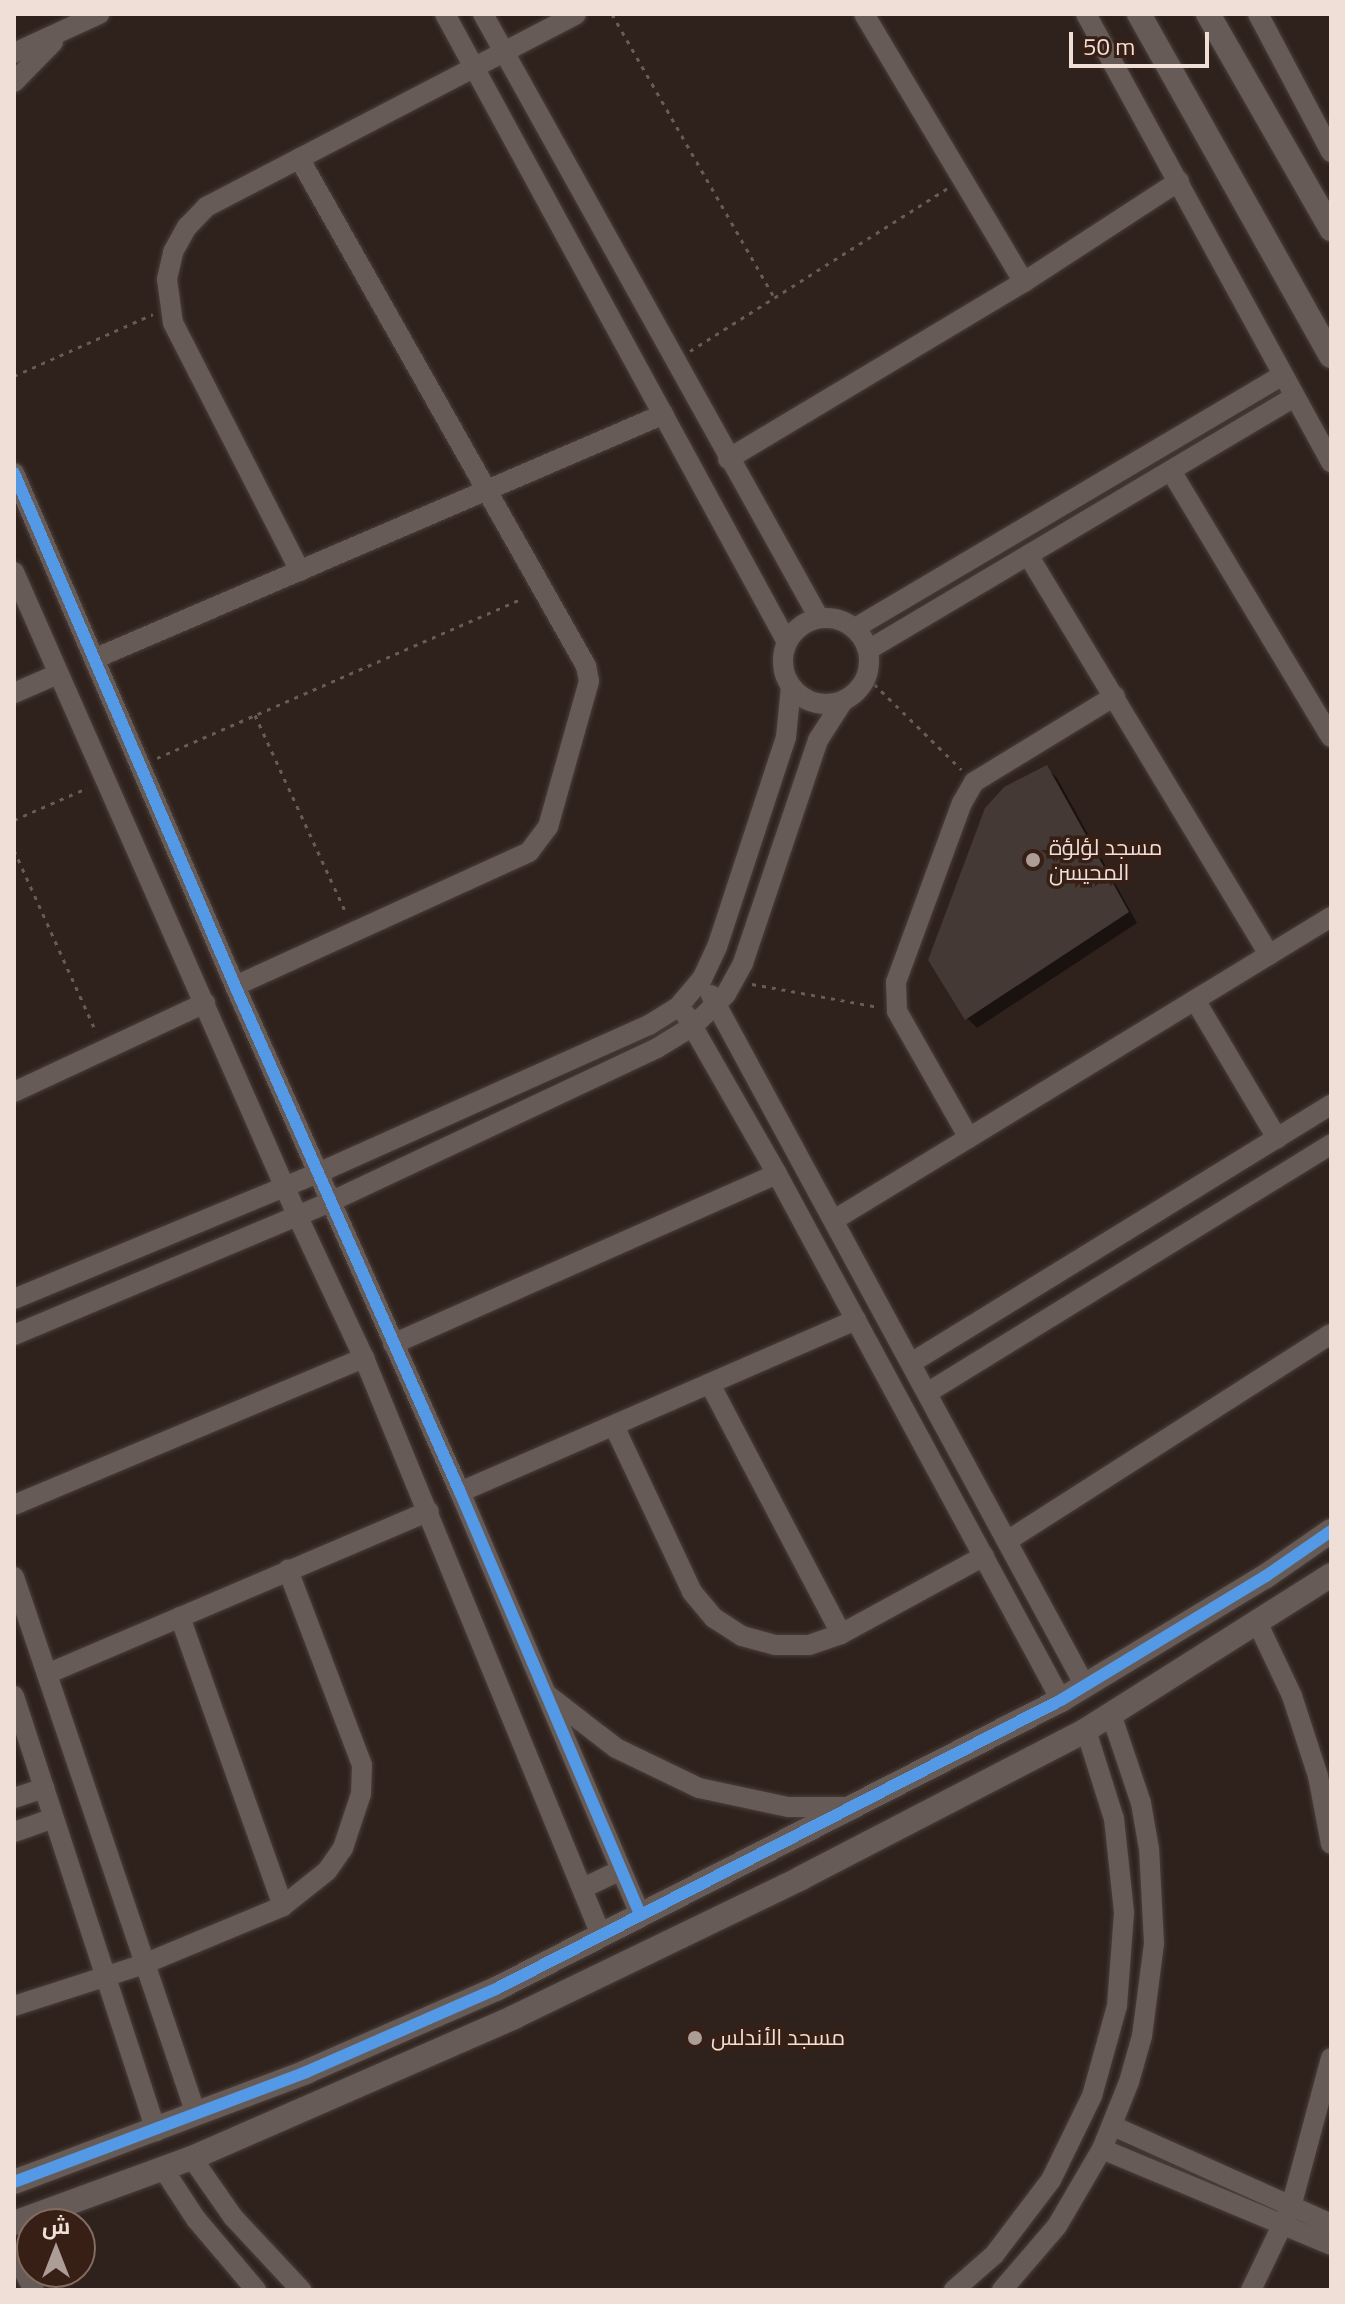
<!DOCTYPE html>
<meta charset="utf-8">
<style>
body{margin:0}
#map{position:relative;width:1345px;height:2304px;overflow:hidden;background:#2f221d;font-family:"Titillium Web",Cairo,sans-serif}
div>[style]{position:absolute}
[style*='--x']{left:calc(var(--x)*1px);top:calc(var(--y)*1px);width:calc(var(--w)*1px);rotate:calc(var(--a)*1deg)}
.shadow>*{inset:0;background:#0007}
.building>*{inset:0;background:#443934}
.path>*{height:3px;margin-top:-1.5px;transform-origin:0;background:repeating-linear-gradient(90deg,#665d58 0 4px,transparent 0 10px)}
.roads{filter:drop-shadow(0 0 2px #493e3a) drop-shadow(0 0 2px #493e3a)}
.minor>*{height:20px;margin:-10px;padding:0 10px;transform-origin:10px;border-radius:10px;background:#665b56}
.minor>.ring{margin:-10px;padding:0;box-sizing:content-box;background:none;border:20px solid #665b56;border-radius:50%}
.tertiary>*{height:24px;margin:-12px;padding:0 12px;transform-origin:12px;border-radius:12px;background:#665b56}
.cycleway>*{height:12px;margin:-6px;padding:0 6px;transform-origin:6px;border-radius:6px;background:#5399e6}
.dots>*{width:22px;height:22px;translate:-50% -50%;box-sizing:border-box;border:4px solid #371f15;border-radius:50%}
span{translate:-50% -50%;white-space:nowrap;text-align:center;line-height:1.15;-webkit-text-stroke:7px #371f15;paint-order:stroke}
.poi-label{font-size:22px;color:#efdfd7}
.left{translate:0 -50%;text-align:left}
.frame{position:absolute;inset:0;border:16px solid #efdfd7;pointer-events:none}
.north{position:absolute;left:16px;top:2208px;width:80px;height:80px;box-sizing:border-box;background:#371f15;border:2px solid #816c63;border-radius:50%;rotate:0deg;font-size:22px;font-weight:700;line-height:32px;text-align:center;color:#efdfd7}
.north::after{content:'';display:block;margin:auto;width:28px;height:36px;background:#ac9d96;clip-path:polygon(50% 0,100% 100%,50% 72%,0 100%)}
.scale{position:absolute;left:1069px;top:32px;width:140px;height:36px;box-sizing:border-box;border:4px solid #efdfd7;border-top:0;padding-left:10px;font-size:24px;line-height:28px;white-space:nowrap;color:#efdfd7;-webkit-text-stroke:6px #371f15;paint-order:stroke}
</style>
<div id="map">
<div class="shadow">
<div style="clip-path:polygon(1046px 768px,1057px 778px,1137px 923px,977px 1028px,967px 1018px)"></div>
</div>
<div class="building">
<div style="clip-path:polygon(1047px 765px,1129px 912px,965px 1020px,928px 960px,985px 808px,1004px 787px)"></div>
</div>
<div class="path">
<div style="--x:612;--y:14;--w:328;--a:60.2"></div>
<div style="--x:690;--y:351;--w:305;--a:-32.3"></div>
<div style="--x:14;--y:376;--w:152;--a:-24"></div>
<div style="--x:867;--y:677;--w:132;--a:44.4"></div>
<div style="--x:255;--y:715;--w:220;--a:65.3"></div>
<div style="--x:157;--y:758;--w:400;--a:-23.6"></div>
<div style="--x:14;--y:820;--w:80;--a:-23.7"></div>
<div style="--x:14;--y:850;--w:200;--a:65.7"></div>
<div style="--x:752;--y:984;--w:128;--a:10.3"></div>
</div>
<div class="roads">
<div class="minor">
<div style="--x:445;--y:14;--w:715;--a:61.43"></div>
<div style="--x:483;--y:14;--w:691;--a:60.91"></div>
<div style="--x:864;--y:14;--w:312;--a:59.2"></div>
<div style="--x:1086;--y:14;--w:511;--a:61.33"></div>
<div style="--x:1258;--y:14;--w:156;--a:62.1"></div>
<div style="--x:14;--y:53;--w:94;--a:-24.6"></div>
<div style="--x:14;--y:82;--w:56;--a:-45.7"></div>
<div style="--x:728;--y:459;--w:345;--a:-30.9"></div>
<div style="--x:1024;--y:282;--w:185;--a:-33.1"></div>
<div style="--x:1171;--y:471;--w:310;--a:59"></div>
<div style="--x:14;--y:473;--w:559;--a:66.69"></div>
<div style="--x:235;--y:986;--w:554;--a:66.03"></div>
<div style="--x:460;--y:1492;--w:460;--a:66.9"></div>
<div style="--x:1028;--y:555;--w:467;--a:58.9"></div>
<div style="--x:300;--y:571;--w:279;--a:-117.1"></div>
<div style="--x:173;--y:323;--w:44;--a:-97.8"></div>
<div style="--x:167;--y:279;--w:28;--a:-77"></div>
<div style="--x:173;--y:252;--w:29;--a:-61"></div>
<div style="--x:187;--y:227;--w:28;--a:-46"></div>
<div style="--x:206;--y:207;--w:417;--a:-27.5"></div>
<div style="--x:14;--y:572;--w:703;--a:66.24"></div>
<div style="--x:297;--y:1215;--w:158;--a:64.9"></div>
<div style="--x:364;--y:1358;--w:624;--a:67.67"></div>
<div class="ring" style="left:783px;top:618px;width:66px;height:66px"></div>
<div style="--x:855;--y:628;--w:495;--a:-30.6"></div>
<div style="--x:868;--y:650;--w:494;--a:-30.7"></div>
<div style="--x:94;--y:659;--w:620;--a:-23.26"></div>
<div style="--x:14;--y:693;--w:48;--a:-23.4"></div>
<div style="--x:235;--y:986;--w:323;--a:-24.5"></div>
<div style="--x:529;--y:852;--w:31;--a:-53"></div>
<div style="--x:548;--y:827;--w:152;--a:-74.3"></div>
<div style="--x:589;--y:681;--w:15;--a:-101"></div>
<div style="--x:586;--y:666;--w:583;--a:-119.46"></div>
<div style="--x:711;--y:995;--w:783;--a:61.57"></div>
<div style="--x:1195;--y:1000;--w:161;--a:59.3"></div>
<div style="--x:686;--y:1015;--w:183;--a:60.2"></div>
<div style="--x:777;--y:1174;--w:598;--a:61.63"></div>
<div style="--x:14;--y:1092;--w:211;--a:-25"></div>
<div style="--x:969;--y:1138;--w:146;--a:-119.6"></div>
<div style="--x:897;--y:1011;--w:29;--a:-92"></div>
<div style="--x:896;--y:982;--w:191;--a:-69.8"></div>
<div style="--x:962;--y:803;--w:24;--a:-60"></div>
<div style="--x:974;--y:782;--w:165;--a:-31.4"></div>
<div style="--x:834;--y:1220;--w:582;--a:-31.37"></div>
<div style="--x:14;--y:1299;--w:329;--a:-22.5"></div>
<div style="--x:318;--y:1173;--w:363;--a:-24.1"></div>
<div style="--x:649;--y:1025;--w:36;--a:-32"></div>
<div style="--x:679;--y:1006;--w:35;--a:-50"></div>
<div style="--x:702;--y:979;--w:35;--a:-65"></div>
<div style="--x:717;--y:947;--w:221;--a:-71.8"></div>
<div style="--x:786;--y:737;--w:50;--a:-84.3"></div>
<div style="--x:14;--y:1335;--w:343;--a:-22.8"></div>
<div style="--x:330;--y:1202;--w:361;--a:-25.2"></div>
<div style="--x:657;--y:1048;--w:42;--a:-31.4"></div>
<div style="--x:693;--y:1026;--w:46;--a:-44.1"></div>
<div style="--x:726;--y:994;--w:35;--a:-61"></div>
<div style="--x:743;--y:963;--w:235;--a:-71.4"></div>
<div style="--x:818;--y:740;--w:46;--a:-57.3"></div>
<div style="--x:393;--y:1344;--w:420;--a:-23.9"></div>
<div style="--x:911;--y:1363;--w:493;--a:-31.6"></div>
<div style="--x:711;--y:1386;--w:280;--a:62.3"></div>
<div style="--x:927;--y:1393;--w:475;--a:-31.6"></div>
<div style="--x:615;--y:1428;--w:181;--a:64.8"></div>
<div style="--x:692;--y:1592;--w:34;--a:50"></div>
<div style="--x:714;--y:1618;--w:33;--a:33"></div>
<div style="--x:742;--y:1636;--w:34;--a:15"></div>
<div style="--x:775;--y:1645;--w:34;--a:0"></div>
<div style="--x:809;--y:1645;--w:34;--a:-19"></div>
<div style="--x:841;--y:1634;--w:163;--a:-28.6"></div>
<div style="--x:460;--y:1492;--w:432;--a:-23.5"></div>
<div style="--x:14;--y:1505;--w:380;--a:-22.8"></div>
<div style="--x:1007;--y:1541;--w:384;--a:-32.6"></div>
<div style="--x:14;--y:1577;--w:567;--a:71.28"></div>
<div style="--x:180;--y:1617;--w:307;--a:70.4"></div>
<div style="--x:1258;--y:1624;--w:80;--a:64.7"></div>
<div style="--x:1292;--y:1696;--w:84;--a:72"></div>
<div style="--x:1318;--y:1776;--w:69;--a:79.2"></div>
<div style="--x:47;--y:1674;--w:415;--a:-23.1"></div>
<div style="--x:14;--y:1696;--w:458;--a:71.9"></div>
<div style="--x:550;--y:1697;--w:83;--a:37.7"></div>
<div style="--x:616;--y:1748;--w:92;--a:25.7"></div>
<div style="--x:699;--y:1788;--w:91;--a:12.1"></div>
<div style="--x:788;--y:1807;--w:61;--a:0"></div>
<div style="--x:14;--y:1798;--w:32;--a:-18"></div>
<div style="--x:14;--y:1832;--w:42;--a:-19.3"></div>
<div style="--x:583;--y:1888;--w:42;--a:-25.3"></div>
<div style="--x:14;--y:2006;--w:137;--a:-17.9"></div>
<div style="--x:144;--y:1964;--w:151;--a:-22.6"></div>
<div style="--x:283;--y:1906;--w:56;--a:-38.5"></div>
<div style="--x:327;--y:1871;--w:28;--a:-55"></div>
<div style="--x:343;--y:1848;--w:57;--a:-71.6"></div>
<div style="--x:361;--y:1794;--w:29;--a:-88"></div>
<div style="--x:362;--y:1765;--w:209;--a:-110.8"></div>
<div style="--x:1113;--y:2126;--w:239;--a:24.2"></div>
<div style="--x:1102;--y:2149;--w:248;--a:22.7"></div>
<div style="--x:192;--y:2158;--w:72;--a:55.2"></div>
<div style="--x:233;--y:2217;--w:100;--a:47"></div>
<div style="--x:164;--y:2170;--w:59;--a:56.9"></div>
<div style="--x:196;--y:2219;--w:93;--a:49.8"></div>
<div style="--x:14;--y:2253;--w:42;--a:61.6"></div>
<div style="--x:954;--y:2290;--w:53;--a:-41.2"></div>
<div style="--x:994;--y:2255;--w:94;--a:-52.8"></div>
<div style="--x:1051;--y:2180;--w:93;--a:-64"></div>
<div style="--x:1092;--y:2096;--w:93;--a:-74.5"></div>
<div style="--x:1117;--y:2006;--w:94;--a:-85.7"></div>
<div style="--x:1124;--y:1912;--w:94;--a:-96.1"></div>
<div style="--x:1114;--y:1819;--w:93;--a:-107.5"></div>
<div style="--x:1002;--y:2290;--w:84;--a:-49.3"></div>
<div style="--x:1057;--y:2226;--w:89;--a:-59.7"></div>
<div style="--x:1102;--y:2149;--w:72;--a:-68.1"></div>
<div style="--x:1129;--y:2082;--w:48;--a:-74.2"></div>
<div style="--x:1142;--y:2036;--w:94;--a:-82.6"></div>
<div style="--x:1154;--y:1943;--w:94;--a:-93"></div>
<div style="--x:1149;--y:1849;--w:47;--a:-99.9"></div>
<div style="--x:1141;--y:1803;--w:94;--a:-108.6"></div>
<div style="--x:1251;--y:2290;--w:92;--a:-64.3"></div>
<div style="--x:1291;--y:2207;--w:154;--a:-75"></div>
</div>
<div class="tertiary">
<div style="--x:1139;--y:14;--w:392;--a:60.7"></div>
<div style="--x:1208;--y:14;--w:248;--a:60.2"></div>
<div style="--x:14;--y:2182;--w:312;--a:-20.6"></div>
<div style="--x:306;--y:2072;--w:207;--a:-23.6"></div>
<div style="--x:496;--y:1989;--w:635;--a:-27.09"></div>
<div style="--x:1061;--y:1700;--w:240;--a:-31.2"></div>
<div style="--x:1266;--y:1576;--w:79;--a:-34.7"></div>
<div style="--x:14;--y:2223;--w:189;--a:-20.1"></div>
<div style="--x:192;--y:2158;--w:352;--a:-23.6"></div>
<div style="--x:514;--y:2017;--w:319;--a:-25.8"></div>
<div style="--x:801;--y:1878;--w:321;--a:-27.4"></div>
<div style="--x:1086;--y:1730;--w:290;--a:-32.3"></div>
</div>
</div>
<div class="cycleway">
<div style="--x:14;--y:473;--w:559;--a:66.69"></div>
<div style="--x:235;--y:986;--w:554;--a:66.03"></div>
<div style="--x:460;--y:1492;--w:460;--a:66.9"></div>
<div style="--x:14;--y:2182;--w:312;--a:-20.6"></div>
<div style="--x:306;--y:2072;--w:207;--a:-23.6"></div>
<div style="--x:496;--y:1989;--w:635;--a:-27.09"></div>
<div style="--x:1061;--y:1700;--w:240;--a:-31.2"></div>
<div style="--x:1266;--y:1576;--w:79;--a:-34.7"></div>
</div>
<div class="dots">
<div style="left:1033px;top:860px;background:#ac9d96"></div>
<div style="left:695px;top:2038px;background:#ac9d96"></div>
</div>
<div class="poi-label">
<span class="left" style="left:1049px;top:860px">مسجد لؤلؤة<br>المحيسن</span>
<span class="left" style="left:711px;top:2038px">مسجد الأندلس</span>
</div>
<div class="frame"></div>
<div class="north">ش</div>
<div class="scale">50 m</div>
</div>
